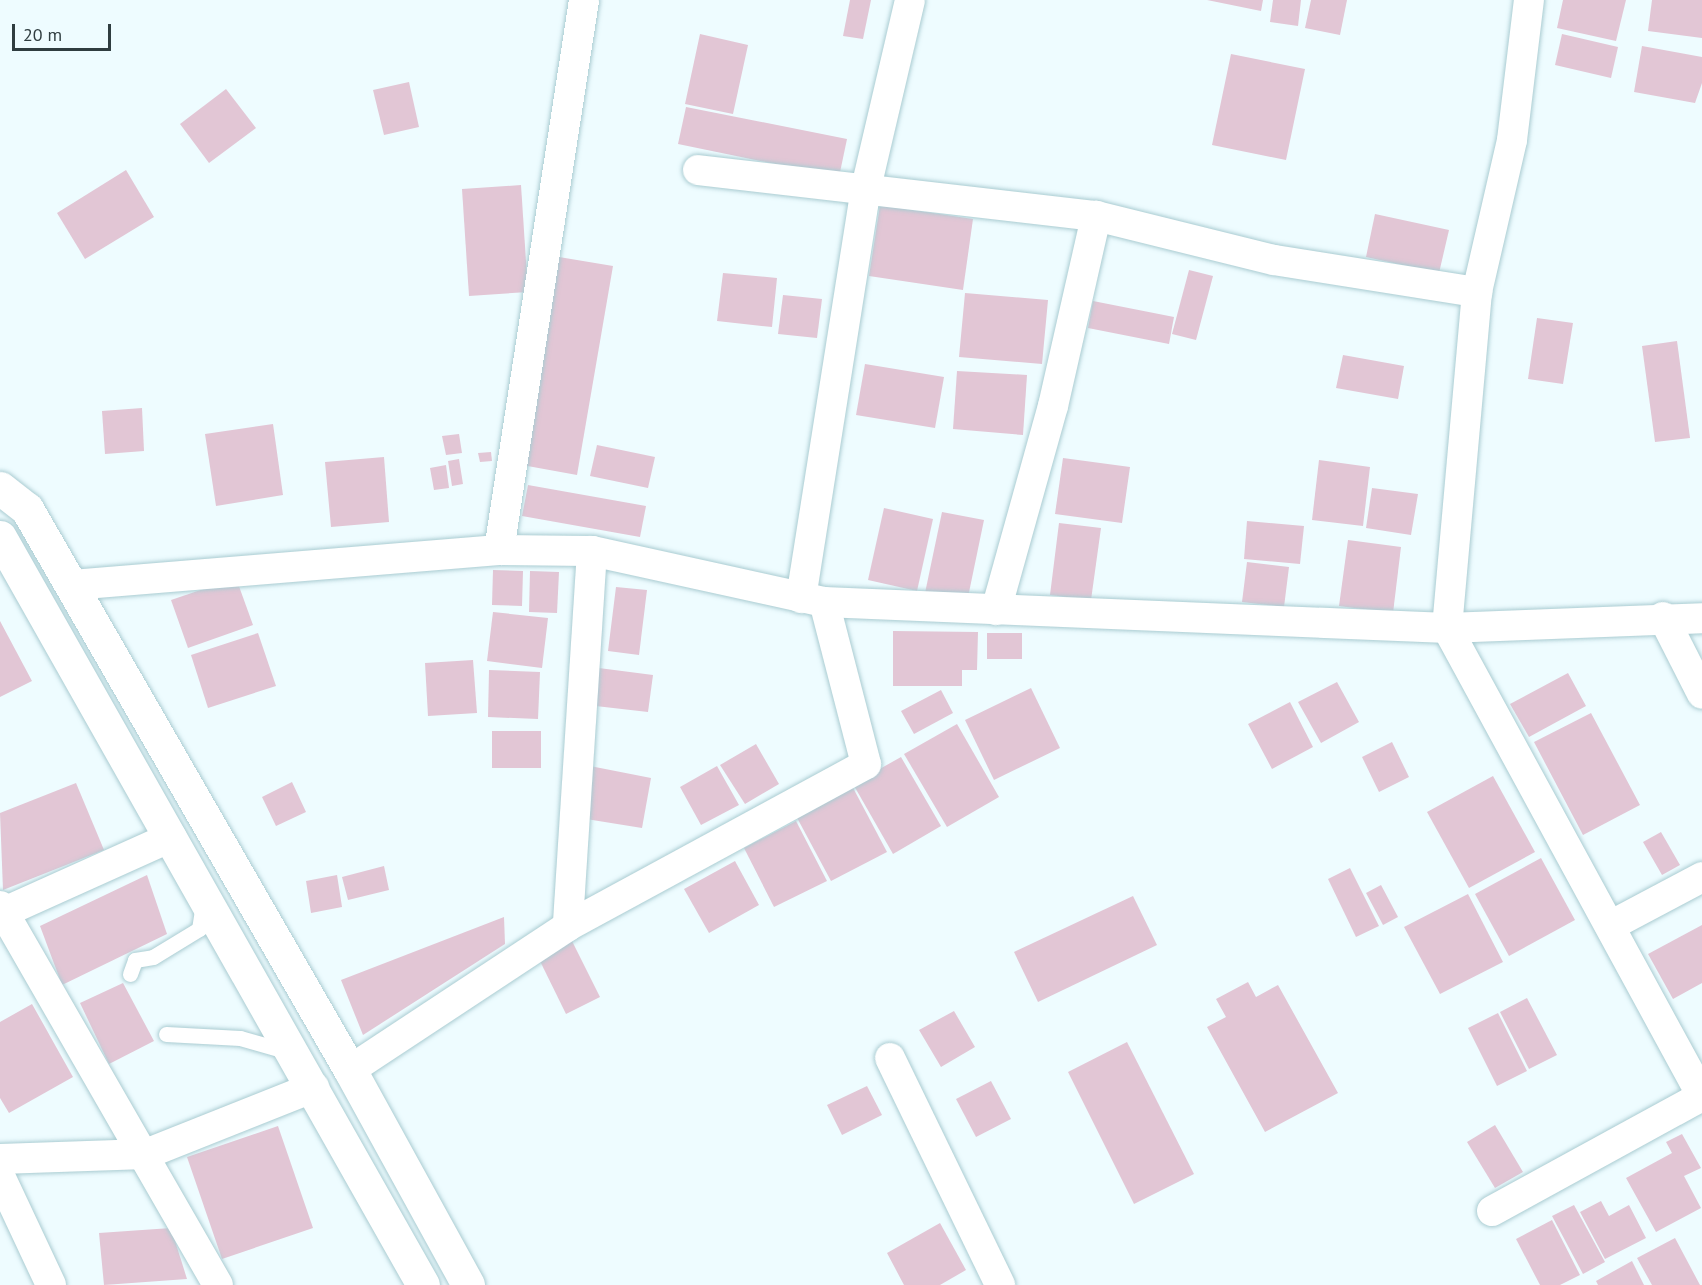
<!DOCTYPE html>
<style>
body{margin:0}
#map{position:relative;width:1702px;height:1285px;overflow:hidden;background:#eefcff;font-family:"PT Sans",sans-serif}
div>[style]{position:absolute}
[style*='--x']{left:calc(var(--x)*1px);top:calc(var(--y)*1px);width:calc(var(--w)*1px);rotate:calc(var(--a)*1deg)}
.building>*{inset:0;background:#e2c6d5}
.roads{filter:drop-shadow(0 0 2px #aaccd2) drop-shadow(0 0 2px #aaccd2)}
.lane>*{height:15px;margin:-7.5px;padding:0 7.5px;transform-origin:7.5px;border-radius:7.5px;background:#fff}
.street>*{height:30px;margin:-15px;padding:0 15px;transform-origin:15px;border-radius:15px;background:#fff}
.secondary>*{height:33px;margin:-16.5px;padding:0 16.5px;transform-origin:16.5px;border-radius:16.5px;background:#fff}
span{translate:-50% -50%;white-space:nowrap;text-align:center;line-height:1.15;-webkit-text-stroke:4.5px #eefcff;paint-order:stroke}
.scale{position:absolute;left:12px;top:24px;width:99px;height:27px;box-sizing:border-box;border:3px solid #2f3d40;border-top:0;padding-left:8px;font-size:18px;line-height:21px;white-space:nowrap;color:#2f3d40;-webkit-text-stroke:4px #eefcff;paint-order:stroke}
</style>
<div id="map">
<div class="building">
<div style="clip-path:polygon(850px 0,871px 0,863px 39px,843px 36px)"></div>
<div style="clip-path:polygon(1207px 0,1263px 0,1261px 11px)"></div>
<div style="clip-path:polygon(1273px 0,1301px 0,1298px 26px,1270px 22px)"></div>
<div style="clip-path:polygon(1311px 0,1347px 0,1340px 35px,1305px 28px)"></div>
<div style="clip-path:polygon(1563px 0,1626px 0,1616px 41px,1557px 28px)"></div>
<div style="clip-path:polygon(1652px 0,1702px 0,1702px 38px,1648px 31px)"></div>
<div style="clip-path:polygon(700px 34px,748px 45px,733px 114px,685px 104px)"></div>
<div style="clip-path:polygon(1562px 34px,1618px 47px,1611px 78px,1555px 65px)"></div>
<div style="clip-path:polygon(1642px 46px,1702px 57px,1702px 83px,1695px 103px,1634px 92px)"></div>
<div style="clip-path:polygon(1231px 54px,1305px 69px,1286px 160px,1212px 145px)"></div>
<div style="clip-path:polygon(409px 82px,419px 127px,384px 135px,373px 90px)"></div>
<div style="clip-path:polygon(226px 89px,256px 128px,209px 163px,180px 124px)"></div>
<div style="clip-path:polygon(686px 107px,847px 139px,839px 177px,678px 144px)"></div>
<div style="clip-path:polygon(126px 170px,154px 217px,85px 259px,57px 213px)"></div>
<div style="clip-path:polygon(521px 185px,528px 292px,469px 296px,462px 189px)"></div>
<div style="clip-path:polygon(880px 205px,973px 219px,963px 290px,869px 276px)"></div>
<div style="clip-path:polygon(1375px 214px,1449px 230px,1439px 273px,1366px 257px)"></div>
<div style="clip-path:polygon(559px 257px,613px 266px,577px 475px,522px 465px)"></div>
<div style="clip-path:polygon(1189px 270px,1213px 276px,1196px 340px,1172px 334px)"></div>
<div style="clip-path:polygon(723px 273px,777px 278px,772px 327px,717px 321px)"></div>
<div style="clip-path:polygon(965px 293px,1048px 300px,1042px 364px,959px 357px)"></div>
<div style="clip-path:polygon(783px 295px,822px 299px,817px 338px,778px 334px)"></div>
<div style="clip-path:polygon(1093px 301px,1174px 317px,1169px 344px,1088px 328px)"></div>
<div style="clip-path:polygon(1537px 318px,1573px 323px,1563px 384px,1528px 379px)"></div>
<div style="clip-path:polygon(1677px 341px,1690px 438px,1655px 442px,1642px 346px)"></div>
<div style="clip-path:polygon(1343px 355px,1404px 366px,1398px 399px,1336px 388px)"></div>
<div style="clip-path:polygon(865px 364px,944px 377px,935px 428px,856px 415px)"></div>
<div style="clip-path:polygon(957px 371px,1027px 375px,1023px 435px,953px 429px)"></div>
<div style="clip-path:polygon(142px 408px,144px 451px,105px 454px,102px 411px)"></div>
<div style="clip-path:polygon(273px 424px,283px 495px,216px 506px,205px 434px)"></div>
<div style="clip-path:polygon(459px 434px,462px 453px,446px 455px,442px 436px)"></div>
<div style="clip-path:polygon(597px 445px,655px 457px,648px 488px,590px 476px)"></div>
<div style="clip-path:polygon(491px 452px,492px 461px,480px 462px,478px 453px)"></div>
<div style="clip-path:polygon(384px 457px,389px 522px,331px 527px,325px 462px)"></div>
<div style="clip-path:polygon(1063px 458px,1130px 467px,1122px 523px,1055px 514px)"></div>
<div style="clip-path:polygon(459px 459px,463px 484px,452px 486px,448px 461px)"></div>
<div style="clip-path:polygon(1319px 460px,1370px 467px,1363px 526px,1312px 520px)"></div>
<div style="clip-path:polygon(446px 465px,449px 488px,434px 490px,430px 468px)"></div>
<div style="clip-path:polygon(528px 485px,646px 506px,640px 537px,522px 516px)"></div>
<div style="clip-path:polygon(1372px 488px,1418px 494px,1411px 535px,1366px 528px)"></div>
<div style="clip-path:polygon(884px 508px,933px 519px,917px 591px,868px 580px)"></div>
<div style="clip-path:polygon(942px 512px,984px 520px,967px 602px,925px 593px)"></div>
<div style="clip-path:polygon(1247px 521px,1304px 526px,1300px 564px,1244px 559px)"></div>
<div style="clip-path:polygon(1059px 523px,1101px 528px,1091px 600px,1050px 595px)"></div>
<div style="clip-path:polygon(1348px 540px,1401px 547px,1393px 613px,1339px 606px)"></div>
<div style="clip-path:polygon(1247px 562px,1289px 567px,1284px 607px,1242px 602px)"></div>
<div style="clip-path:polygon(493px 570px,523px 571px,522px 606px,492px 605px)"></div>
<div style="clip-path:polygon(530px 571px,559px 572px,557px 613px,529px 612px)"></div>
<div style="clip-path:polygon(236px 578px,253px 625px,188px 648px,171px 600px)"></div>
<div style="clip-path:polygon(616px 587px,647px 590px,639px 655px,608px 651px)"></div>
<div style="clip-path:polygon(493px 612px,548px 618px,542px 668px,487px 661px)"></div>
<div style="clip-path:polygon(0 621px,32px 681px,0 697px)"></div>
<div style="clip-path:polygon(893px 631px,978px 632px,977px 670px,962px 670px,962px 686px,893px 686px)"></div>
<div style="clip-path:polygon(258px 633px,276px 686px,208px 708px,191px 655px)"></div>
<div style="clip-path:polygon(987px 633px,1022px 633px,1022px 659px,987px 659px)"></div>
<div style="clip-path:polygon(473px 660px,477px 713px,428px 716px,425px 663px)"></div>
<div style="clip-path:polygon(591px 667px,653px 675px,648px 712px,587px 705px)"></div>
<div style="clip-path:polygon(489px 670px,540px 672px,538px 719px,488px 717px)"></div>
<div style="clip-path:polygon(1568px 673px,1586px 706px,1529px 737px,1510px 704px)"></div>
<div style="clip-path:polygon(1337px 682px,1359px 722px,1321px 743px,1298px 702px)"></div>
<div style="clip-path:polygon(1031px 688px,1060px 748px,994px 780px,965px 720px)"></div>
<div style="clip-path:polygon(941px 690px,953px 713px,914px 734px,901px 711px)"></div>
<div style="clip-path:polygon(1290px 702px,1313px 747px,1272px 769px,1248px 724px)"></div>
<div style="clip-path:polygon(1591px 713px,1640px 805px,1583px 835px,1534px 742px)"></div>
<div style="clip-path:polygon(957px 724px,999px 797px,947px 827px,904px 754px)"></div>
<div style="clip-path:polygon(492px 731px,541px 731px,541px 768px,492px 768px)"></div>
<div style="clip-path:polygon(1392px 742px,1409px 777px,1379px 792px,1362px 757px)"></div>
<div style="clip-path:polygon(756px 744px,779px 784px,745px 804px,720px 765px)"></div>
<div style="clip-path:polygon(901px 757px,941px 826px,893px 854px,853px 784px)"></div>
<div style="clip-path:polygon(590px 766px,651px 778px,642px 828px,580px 818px)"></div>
<div style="clip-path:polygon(717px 766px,739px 805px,701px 825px,680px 787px)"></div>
<div style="clip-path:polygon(1493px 776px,1535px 852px,1469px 888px,1427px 812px)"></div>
<div style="clip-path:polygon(292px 782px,306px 812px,276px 826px,262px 797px)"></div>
<div style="clip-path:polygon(76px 783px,104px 850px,3px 890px,0 813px)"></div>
<div style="clip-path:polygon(851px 784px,887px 852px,831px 881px,795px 814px)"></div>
<div style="clip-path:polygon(796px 821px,827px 881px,774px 907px,744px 848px)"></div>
<div style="clip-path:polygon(1661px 832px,1680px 865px,1662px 875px,1643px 842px)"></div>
<div style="clip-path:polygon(1541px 858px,1575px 920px,1509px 956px,1475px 894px)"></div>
<div style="clip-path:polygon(735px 861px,759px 905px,709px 933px,684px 889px)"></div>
<div style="clip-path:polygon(384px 866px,389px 890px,348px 900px,342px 877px)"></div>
<div style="clip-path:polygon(1350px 868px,1379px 926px,1356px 937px,1328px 879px)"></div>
<div style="clip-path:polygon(147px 875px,167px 934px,62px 985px,40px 926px)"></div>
<div style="clip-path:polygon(337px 875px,342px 907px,311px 913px,306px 881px)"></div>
<div style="clip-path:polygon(1381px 885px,1398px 917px,1383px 925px,1366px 893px)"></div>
<div style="clip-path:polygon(1468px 894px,1503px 962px,1440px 994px,1404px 927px)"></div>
<div style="clip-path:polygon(1133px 896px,1157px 945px,1038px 1002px,1014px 952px)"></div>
<div style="clip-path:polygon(504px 917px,505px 944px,363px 1035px,341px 980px)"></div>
<div style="clip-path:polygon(1702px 925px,1702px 983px,1673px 999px,1648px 954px)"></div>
<div style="clip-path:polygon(572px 941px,600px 997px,566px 1014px,538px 957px)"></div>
<div style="clip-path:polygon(1248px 982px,1256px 997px,1278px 985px,1338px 1093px,1265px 1132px,1207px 1027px,1226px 1017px,1216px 999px)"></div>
<div style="clip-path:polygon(123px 983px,154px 1041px,109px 1064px,80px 1003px)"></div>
<div style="clip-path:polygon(1527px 998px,1557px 1055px,1529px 1069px,1500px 1012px)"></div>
<div style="clip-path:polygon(32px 1004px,73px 1077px,9px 1113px,0 1098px,0 1022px)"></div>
<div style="clip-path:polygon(954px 1011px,975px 1047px,941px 1067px,919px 1030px)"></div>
<div style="clip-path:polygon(1498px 1013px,1527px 1071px,1497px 1086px,1468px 1028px)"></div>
<div style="clip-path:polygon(1127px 1042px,1194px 1174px,1134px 1204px,1068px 1072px)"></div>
<div style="clip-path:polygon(991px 1081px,1011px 1119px,976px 1137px,956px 1099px)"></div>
<div style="clip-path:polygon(867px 1086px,882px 1115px,842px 1135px,827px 1105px)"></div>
<div style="clip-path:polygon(1495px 1125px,1523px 1172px,1495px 1188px,1467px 1142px)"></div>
<div style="clip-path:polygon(278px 1126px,313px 1228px,222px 1259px,187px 1157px)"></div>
<div style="clip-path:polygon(1682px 1134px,1701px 1168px,1684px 1176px,1701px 1208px,1656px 1232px,1626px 1178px,1672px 1153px,1666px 1142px)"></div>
<div style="clip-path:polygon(1601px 1201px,1609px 1216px,1629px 1205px,1646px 1238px,1605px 1259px,1580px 1212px)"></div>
<div style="clip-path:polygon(1574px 1205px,1605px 1262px,1583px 1274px,1552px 1216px)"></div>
<div style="clip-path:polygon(1552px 1220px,1580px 1275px,1560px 1285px,1540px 1285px,1516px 1239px)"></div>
<div style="clip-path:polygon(940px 1223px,966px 1270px,940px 1285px,904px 1285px,887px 1253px)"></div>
<div style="clip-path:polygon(171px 1228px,187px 1279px,104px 1285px,99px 1233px)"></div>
<div style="clip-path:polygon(1675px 1238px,1700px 1285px,1652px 1285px,1637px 1258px)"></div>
<div style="clip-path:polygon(1632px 1261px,1644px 1285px,1598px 1285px,1596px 1281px)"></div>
</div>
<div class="roads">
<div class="lane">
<div style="--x:130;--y:974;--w:15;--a:-70"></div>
<div style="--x:135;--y:960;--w:18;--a:-9"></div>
<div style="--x:153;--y:957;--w:54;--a:-31.3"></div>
<div style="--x:199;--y:929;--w:25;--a:-81"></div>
<div style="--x:166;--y:1034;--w:74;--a:3.1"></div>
<div style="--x:240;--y:1038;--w:51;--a:15.9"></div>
</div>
<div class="street">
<div style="--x:698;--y:170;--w:401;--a:6.6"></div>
<div style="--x:499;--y:550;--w:557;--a:-81.21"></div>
<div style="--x:592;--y:551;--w:376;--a:93.7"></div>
<div style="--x:568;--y:926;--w:339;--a:-28.5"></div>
<div style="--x:866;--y:764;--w:167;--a:-104.5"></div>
<div style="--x:72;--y:585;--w:428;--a:-4.7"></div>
<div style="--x:499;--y:550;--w:93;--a:0.6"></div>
<div style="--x:592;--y:551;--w:238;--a:12.4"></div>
<div style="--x:824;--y:602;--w:624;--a:2.39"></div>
<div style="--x:1447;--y:628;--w:255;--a:-2.2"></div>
<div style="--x:801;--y:598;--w:411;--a:-81"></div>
<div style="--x:865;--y:192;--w:197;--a:-76.8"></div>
<div style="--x:996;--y:610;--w:212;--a:-74.4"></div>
<div style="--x:1053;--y:406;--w:195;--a:-77.2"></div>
<div style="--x:1096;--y:216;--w:183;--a:13.9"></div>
<div style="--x:1274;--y:260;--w:206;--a:9"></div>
<div style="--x:1663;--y:617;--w:86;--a:63.1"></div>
<div style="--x:0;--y:906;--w:437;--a:60.1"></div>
<div style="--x:0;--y:914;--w:188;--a:-24.2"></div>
<div style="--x:1610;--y:926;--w:104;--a:-28"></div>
<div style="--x:890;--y:1058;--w:252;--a:64.1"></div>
<div style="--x:350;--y:1070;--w:261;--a:-33.4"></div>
<div style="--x:0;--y:1159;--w:146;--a:-2"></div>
<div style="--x:146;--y:1154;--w:181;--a:-21.7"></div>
<div style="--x:0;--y:1176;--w:120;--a:64.9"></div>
<div style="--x:1492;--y:1211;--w:239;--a:-28.7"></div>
<div style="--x:1702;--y:1096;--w:533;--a:-118.58"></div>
<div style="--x:1447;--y:628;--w:337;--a:-84.9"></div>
<div style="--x:1477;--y:292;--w:156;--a:-77"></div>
<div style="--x:1512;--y:140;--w:141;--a:-83.1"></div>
</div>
<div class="secondary">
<div style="--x:0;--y:488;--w:34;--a:38"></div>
<div style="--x:27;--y:509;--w:647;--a:60.07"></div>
<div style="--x:350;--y:1070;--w:245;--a:61.2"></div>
<div style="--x:0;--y:537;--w:859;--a:60.51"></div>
</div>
</div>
<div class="scale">20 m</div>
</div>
